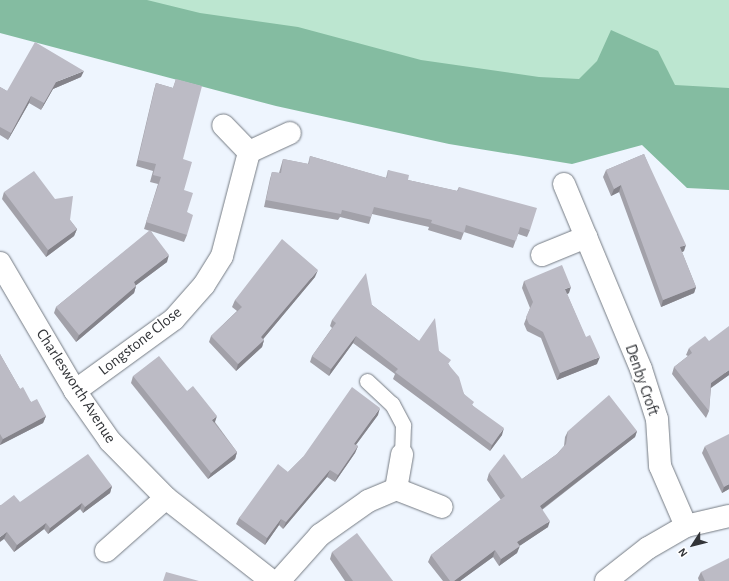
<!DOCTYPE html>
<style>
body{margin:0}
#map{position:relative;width:729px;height:581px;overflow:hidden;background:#eef5fe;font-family:"Alegreya Sans",sans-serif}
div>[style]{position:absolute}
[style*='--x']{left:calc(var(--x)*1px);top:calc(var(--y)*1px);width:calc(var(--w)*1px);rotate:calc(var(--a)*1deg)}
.green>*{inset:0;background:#bce6d0}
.forest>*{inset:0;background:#84bca1}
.roads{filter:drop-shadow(0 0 1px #757b83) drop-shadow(0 0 1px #757b83)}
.lane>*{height:15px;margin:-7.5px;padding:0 7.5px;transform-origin:7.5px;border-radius:7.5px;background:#fff}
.street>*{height:22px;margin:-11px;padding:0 11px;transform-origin:11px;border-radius:11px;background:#fff}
.wall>*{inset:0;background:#a2a1a9}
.shaded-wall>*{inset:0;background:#84838a}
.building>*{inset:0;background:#bcbbc5}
span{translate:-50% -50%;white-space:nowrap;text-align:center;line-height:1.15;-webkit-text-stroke:3.5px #fff;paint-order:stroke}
.street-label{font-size:16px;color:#323438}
.north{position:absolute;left:673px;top:525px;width:40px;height:40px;-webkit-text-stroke:3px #fff;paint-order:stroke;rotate:234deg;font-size:11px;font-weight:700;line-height:16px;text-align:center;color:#323438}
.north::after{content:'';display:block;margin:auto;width:14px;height:18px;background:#323438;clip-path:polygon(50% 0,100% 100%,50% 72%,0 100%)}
</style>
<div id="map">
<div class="green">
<div style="clip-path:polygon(57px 0,729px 0,729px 155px)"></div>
</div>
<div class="forest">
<div style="clip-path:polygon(0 0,147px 0,200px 13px,298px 27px,421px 60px,539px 77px,579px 79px,597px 61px,611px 30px,658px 51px,675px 85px,729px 88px,729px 190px,687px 188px,642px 145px,572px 164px,449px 144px,276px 106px,0 33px)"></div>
</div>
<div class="roads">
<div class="lane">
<div style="--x:367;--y:381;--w:34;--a:43"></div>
<div style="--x:392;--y:404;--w:24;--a:62"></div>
<div style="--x:403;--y:425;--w:30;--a:92"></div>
</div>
<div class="street">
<div style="--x:249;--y:152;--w:45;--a:-24.9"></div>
<div style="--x:564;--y:184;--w:200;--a:67.4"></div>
<div style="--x:641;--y:369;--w:52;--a:72.3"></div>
<div style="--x:657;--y:419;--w:47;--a:86.3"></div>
<div style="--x:660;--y:466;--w:65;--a:66.6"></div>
<div style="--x:542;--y:255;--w:48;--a:-22.2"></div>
<div style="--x:0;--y:263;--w:148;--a:59.6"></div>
<div style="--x:75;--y:391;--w:61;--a:55"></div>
<div style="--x:110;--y:441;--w:80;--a:45.5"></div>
<div style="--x:166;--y:498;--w:135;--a:38.1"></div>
<div style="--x:75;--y:391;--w:122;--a:-36"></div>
<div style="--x:174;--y:319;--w:45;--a:-48.6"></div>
<div style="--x:204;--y:285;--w:34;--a:-58"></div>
<div style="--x:222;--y:256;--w:107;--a:-75.4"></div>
<div style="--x:249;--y:152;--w:37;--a:-134"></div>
<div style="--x:396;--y:489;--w:49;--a:21.4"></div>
<div style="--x:106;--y:551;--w:80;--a:-41.5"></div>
<div style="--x:279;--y:581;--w:62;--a:-48.3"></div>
<div style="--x:320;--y:535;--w:59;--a:-35.3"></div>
<div style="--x:368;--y:501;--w:30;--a:-23"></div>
<div style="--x:396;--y:489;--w:35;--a:-80"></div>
<div style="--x:606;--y:581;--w:53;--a:-38.2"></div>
<div style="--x:648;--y:548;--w:44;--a:-30.1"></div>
<div style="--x:686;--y:526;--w:44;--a:-13.1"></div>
</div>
</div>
<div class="wall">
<div style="clip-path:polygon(81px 77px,53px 89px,41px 110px,29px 103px,8px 140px,0 135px,0 87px,7px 91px)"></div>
<div style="clip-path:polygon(176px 79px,183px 159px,184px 190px,187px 212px,187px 235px,184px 242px,151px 231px,167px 262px,136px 285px,136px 286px,134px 293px,76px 342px,54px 313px,56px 307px,150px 231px,144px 229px,158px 184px,150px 182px,153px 171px,136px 166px,154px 90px,156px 83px,173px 88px)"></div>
<div style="clip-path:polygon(644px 154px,684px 251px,682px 252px,696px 287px,694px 293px,661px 307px,619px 192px,611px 196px,603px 177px,606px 170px)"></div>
<div style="clip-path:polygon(310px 156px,386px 178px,388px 170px,408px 180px,457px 191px,459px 187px,530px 230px,527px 237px,518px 234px,513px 248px,464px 232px,461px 240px,428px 230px,429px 227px,372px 214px,369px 224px,340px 217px,338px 220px,264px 207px,270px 179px,272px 172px,279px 173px,283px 159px,308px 164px)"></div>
<div style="clip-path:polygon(4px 192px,70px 220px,77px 229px,74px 236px,46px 257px,2px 199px)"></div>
<div style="clip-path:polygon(315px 277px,263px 339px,264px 340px,262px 347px,236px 371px,209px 342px,211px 336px,237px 311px,232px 307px,235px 300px)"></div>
<div style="clip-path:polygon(524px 281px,569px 293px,567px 294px,597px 364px,557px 380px,541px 338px,527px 331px,524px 324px,530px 308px,522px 288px)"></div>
<div style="clip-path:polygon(372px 305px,419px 341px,439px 351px,449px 365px,464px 394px,473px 406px,502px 435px,490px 451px,393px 379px,395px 374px,353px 343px,329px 376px,310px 362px,312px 356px,332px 328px,330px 326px,332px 320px)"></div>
<div style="clip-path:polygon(689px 348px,729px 375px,711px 388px,709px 411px,706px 418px,672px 374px,674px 367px,688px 356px,686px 355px)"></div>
<div style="clip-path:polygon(0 354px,20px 389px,31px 402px,46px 416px,43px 423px,0 445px)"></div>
<div style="clip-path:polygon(133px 376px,187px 391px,215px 422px,237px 452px,235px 459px,208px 479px,131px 383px)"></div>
<div style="clip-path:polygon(378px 415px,356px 445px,358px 446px,355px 453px,335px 482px,327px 477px,283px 529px,279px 525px,265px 545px,236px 524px,239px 518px,288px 472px,303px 457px)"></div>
<div style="clip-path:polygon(568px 431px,637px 431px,635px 437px,542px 510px,548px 527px,519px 546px,517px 553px,499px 566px,493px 557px,460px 581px,443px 581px,428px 562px,431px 555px,501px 500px,487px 480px,489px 473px,522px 479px,557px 454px,564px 446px,565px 437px)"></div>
<div style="clip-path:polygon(705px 446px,729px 489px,722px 493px,702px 453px)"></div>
<div style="clip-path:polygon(112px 486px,110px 493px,83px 513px,80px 509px,48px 534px,44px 529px,14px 552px,4px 539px,1px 505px,20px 502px)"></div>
<div style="clip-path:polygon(332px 552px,393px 581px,345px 581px,330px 559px)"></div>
<div style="clip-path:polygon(701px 572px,729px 581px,699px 581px,698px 578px)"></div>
</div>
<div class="shaded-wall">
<div style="clip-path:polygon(84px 71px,81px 77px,53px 89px,41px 110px,44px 103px,56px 82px)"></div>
<div style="clip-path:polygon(31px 96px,29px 103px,8px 140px,11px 133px)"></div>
<div style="clip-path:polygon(621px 185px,619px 192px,611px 196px,614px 189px)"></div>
<div style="clip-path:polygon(77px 229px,74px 236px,46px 257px,48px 250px)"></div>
<div style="clip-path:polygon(686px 245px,684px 251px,678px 254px,680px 247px)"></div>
<div style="clip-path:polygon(169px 255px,167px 262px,131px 289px,134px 282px)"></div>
<div style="clip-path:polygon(318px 270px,315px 277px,259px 344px,261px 337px)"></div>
<div style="clip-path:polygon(136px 286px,134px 293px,76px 342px,79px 335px)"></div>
<div style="clip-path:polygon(571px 287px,569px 293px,563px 296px,565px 289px)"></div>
<div style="clip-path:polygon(696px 287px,694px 293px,661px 307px,663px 300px)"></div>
<div style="clip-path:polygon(356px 336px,353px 343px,329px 376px,331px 369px)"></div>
<div style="clip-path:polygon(264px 340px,262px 347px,236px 371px,238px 364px)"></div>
<div style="clip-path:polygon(600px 357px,597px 364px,557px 380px,560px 373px)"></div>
<div style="clip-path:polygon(729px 370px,729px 375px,709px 389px,711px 383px)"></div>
<div style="clip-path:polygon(380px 408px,378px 415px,352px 450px,354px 444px)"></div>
<div style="clip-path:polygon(46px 416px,43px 423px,0 445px,3px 439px)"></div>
<div style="clip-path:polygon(217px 416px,215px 422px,209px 426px,212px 420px)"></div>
<div style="clip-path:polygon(504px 428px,502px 435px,490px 451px,492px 445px)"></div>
<div style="clip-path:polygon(637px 431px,635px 437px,537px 513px,540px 506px)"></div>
<div style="clip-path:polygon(358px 446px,355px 453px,335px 482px,338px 475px)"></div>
<div style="clip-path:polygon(237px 452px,235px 459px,208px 479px,211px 473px)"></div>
<div style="clip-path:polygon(330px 470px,327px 477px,283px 529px,286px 522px)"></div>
<div style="clip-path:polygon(729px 484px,729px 489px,722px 493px,724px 487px)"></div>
<div style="clip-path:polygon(112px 486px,110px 493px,83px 513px,85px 507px)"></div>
<div style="clip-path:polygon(82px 503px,80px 509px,48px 534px,50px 528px)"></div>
<div style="clip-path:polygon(281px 519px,279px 525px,265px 545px,267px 538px)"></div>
<div style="clip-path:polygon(550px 521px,548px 527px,515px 549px,517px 542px)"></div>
<div style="clip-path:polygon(46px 523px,44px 529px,14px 552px,17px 545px)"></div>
<div style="clip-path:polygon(7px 532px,4px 539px,0 542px,0 537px)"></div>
<div style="clip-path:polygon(520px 546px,517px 553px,499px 566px,501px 559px)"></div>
<div style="clip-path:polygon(495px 550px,493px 557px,460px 581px,454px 581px)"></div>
</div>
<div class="building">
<div style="clip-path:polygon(35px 42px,84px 71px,56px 82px,44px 103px,31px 96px,11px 133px,0 127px,0 87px,7px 91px)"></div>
<div style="clip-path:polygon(176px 79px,202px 86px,183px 159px,192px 162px,184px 190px,193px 193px,187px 212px,193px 215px,187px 235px,146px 222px,161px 177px,153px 175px,156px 164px,138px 160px,156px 83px,173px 88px)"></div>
<div style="clip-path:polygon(644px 154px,686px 245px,680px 247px,696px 287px,663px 300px,621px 185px,614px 189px,606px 170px)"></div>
<div style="clip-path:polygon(310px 156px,387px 178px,388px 170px,409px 175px,408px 180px,458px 191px,459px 187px,537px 208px,530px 230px,520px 227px,516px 241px,466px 225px,464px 233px,431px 223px,432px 220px,374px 207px,371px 217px,342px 210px,341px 214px,266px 200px,272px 172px,281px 173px,283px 159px,309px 164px)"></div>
<div style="clip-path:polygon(34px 171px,55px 199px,73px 196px,70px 220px,77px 229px,48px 250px,4px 192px)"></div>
<div style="clip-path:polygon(150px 230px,169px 255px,134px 282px,136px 286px,79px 335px,56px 307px)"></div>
<div style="clip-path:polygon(282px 239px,318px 270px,261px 337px,264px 340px,238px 364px,211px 336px,242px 307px,235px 300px)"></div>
<div style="clip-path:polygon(562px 265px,571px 287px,565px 289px,586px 337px,590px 335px,600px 357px,560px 373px,543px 332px,529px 324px,526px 317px,533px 302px,524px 281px)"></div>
<div style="clip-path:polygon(366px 273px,372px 305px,419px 341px,435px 318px,439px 351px,451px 360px,448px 364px,459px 377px,464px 394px,474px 402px,472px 405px,504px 428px,492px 445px,395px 372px,398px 369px,356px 336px,331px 369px,312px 356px,336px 323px,332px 320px)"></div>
<div style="clip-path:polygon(729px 326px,729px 370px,711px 383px,709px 411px,674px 367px,692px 353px,689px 348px,705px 336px,709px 341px)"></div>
<div style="clip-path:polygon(0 354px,20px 389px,23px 387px,31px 402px,37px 399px,46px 416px,3px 439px,0 434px)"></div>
<div style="clip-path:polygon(159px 356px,187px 391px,193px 386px,217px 416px,212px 420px,237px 452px,211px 473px,133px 376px)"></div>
<div style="clip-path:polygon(352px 387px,380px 408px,354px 444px,358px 446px,338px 475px,330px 470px,286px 522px,281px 519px,267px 538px,239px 518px,278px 464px,288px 472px,303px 457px)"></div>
<div style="clip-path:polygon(609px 395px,637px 431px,540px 506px,550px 521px,517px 542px,520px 546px,501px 559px,495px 550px,454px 581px,450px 581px,431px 555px,505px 496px,489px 473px,504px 454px,522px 479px,557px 454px,566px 444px,568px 431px)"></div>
<div style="clip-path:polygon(729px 434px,729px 484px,724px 487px,705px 446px)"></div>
<div style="clip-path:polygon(88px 454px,112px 486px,85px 507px,82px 503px,50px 528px,46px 523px,17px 545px,7px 532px,0 537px,0 505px,1px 505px,14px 495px,20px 502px)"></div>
<div style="clip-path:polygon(357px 533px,393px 581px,353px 581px,332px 552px)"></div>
<div style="clip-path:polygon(729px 558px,729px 581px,705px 581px,701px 572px)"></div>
<div style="clip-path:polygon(166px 572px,199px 581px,163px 581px)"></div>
</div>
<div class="street-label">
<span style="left:140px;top:341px;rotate:-38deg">Longstone Close</span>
<span style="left:642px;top:380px;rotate:71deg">Denby Croft</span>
<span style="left:76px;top:386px;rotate:57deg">Charlesworth Avenue</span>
</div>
<div class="north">N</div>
</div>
